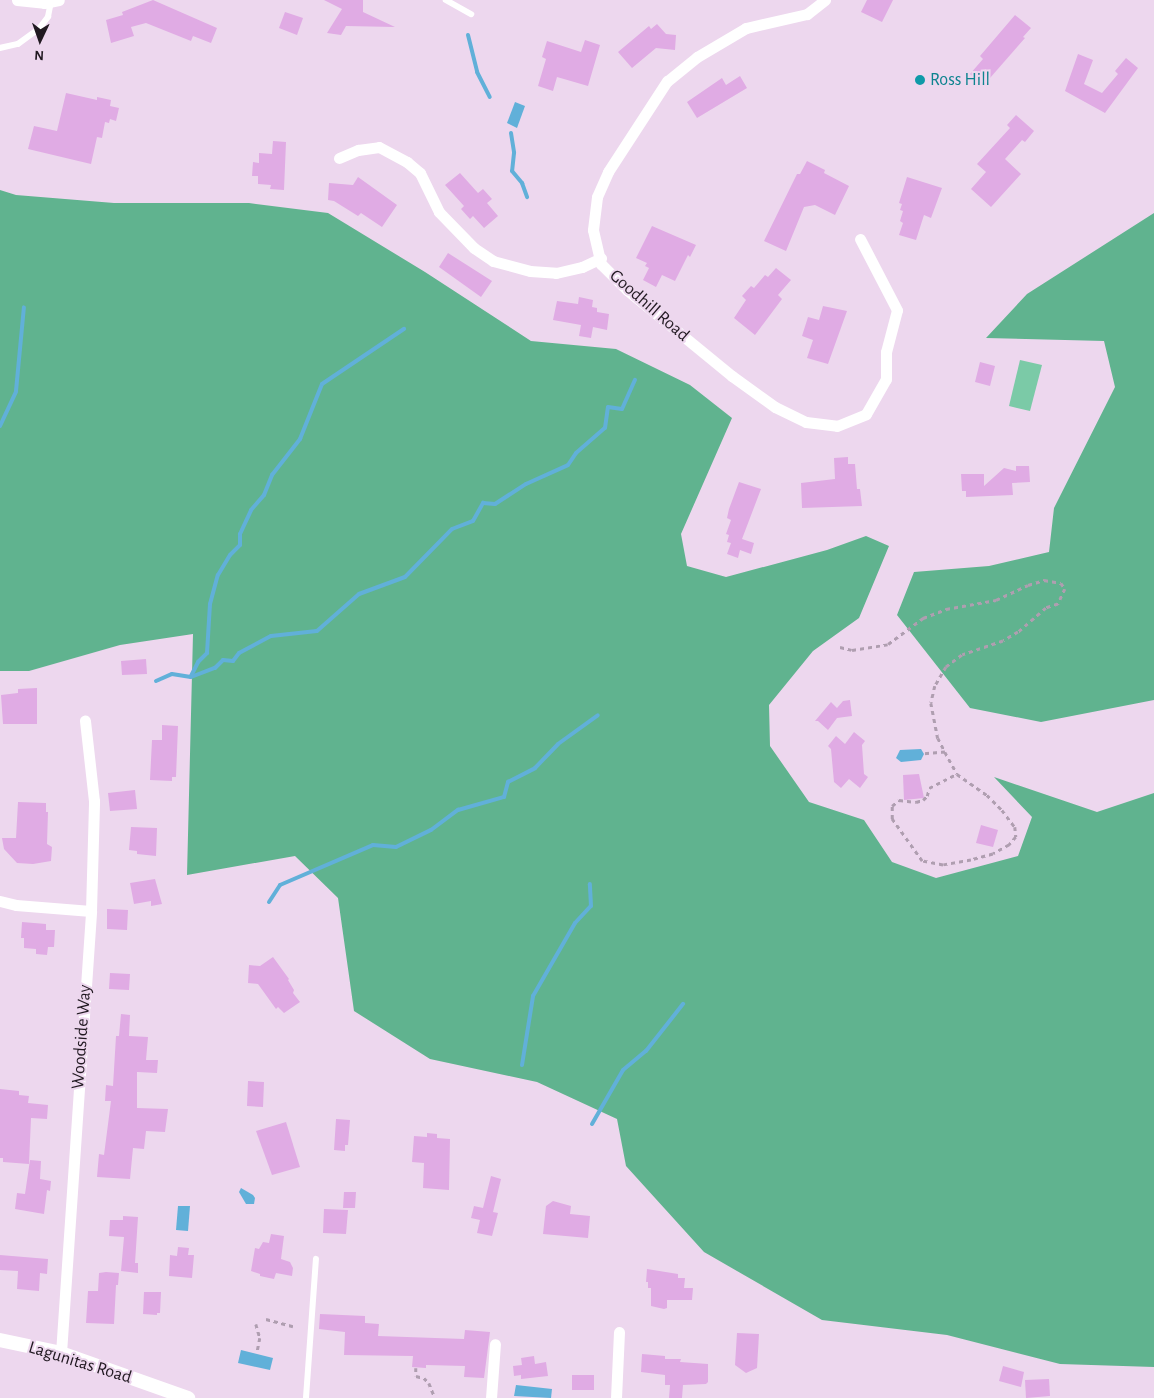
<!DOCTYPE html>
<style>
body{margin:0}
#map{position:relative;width:1154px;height:1398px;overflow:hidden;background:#edd7ee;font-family:"Alegreya Sans",sans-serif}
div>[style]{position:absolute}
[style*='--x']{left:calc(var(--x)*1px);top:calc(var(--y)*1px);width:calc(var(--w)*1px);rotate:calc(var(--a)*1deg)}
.green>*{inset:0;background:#7bcaa7}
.forest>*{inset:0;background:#60b38f}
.water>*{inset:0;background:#61b0d9}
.stream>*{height:4px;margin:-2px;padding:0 2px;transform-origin:2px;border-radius:2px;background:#61b0d9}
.building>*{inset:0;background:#e0abe4}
.path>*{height:2.5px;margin-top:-1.25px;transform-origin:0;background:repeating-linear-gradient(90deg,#af9eb0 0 4px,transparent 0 8px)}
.service>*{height:5.5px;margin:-2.75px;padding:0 2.75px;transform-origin:2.75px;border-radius:2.75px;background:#fff}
.minor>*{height:11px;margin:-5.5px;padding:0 5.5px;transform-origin:5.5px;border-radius:5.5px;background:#fff}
.tertiary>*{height:14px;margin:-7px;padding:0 7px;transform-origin:7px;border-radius:7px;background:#fff}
.dots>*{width:14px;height:14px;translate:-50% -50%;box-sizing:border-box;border:2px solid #edd7ee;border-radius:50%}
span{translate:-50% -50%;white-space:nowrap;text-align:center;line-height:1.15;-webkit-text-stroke:4px #edd7ee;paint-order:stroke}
.culture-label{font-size:18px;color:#0d838f}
.left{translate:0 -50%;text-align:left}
.street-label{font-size:18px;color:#211921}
.north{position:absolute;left:15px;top:15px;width:50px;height:50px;-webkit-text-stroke:4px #edd7ee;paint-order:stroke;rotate:183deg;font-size:14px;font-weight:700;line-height:20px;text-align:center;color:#211921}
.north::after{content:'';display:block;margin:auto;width:18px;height:22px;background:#211921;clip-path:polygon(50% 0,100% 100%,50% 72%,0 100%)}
</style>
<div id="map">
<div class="green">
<div style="clip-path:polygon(1020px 360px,1042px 365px,1030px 411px,1009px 406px)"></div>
</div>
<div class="forest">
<div style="clip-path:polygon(0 190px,16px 195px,114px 203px,249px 203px,328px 213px,425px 272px,531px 341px,616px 349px,690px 385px,732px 418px,681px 534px,687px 566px,726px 577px,827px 550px,866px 536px,889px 546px,859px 618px,813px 651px,769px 705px,770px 746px,809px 802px,864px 820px,892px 862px,936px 878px,1018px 856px,1032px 817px,994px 777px,1097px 812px,1154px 793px,1154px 1367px,1060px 1364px,947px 1335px,822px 1320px,704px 1252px,626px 1166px,617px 1119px,537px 1082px,430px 1059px,354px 1011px,338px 898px,295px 856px,187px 875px,193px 634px,120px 645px,29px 671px,0 671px)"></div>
<div style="clip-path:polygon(1154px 213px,1154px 700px,1041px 722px,970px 708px,897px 615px,914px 572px,989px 566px,1049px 552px,1054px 508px,1115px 387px,1104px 341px,986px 338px,1027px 294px)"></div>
</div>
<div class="water">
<div style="clip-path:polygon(515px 102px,525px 106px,517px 128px,507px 123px)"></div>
<div style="clip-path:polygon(921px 749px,924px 754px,921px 760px,901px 762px,896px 758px,900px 750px)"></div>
<div style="clip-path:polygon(241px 1188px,253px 1195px,255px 1198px,254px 1204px,246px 1204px,239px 1192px)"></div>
<div style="clip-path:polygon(178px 1206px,190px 1206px,188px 1231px,176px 1230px)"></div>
<div style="clip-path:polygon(241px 1350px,273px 1358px,270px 1370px,238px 1363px)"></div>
<div style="clip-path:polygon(516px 1385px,552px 1389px,551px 1398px,514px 1396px)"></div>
</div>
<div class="stream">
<div style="--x:468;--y:35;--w:38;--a:76"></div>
<div style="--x:477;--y:72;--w:28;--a:63"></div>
<div style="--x:511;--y:133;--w:20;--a:81"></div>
<div style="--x:514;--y:153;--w:18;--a:96"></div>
<div style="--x:512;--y:171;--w:16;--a:50"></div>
<div style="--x:522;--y:183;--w:15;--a:70"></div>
<div style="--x:0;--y:426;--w:38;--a:-65"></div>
<div style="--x:16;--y:391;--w:84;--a:-84.6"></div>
<div style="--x:191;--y:676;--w:16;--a:-63"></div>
<div style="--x:198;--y:662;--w:13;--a:-45"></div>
<div style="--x:207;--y:653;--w:49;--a:-86.5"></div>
<div style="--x:210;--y:604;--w:30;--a:-75"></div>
<div style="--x:218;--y:575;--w:23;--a:-59"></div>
<div style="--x:230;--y:555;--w:14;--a:-45"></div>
<div style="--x:240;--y:545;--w:11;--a:-90"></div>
<div style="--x:240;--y:534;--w:26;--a:-65"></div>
<div style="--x:251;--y:510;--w:20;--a:-49"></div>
<div style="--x:264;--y:495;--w:22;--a:-68"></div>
<div style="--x:272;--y:475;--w:46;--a:-52.1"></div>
<div style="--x:300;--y:439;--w:59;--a:-68.2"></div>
<div style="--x:322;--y:384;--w:99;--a:-33.9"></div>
<div style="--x:156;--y:681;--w:17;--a:-24"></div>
<div style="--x:172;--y:674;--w:19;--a:9"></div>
<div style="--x:191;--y:677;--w:26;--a:-21"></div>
<div style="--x:215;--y:668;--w:11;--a:-45"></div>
<div style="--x:223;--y:660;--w:10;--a:6"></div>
<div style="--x:233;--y:661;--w:10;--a:-53"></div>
<div style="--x:239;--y:653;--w:36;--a:-28"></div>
<div style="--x:271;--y:636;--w:46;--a:-6.2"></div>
<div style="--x:317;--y:631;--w:56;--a:-41.4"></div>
<div style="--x:359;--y:594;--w:49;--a:-20.3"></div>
<div style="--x:405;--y:577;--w:67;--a:-45.6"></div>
<div style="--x:452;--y:529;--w:22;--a:-21"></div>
<div style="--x:473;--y:521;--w:21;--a:-61"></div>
<div style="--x:483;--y:503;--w:12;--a:5"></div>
<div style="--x:495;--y:504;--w:37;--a:-33"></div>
<div style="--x:526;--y:484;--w:46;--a:-24.3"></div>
<div style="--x:568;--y:465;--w:14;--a:-56"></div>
<div style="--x:576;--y:453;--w:38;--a:-41"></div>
<div style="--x:605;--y:428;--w:21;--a:-82"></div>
<div style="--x:608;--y:407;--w:14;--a:8"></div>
<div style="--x:622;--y:409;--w:32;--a:-66"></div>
<div style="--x:269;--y:902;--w:20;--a:-57"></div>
<div style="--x:280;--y:885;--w:101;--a:-23.3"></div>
<div style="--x:373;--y:845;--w:23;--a:5"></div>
<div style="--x:396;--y:847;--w:39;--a:-26"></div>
<div style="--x:431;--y:830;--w:34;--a:-37"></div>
<div style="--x:458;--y:810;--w:48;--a:-15.8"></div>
<div style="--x:504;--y:797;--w:16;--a:-75"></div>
<div style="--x:508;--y:782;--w:30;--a:-27"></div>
<div style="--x:535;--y:768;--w:33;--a:-46"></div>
<div style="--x:558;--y:744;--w:49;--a:-35.9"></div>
<div style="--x:522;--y:1065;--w:70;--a:-80.9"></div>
<div style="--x:533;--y:996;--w:84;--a:-60.1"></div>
<div style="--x:575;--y:923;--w:23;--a:-47"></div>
<div style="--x:591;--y:906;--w:22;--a:-93"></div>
<div style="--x:592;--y:1124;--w:62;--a:-60.1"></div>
<div style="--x:623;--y:1070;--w:30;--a:-40"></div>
<div style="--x:646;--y:1051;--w:60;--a:-51.8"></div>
</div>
<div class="building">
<div style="clip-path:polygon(153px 0,217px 28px,211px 43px,193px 36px,191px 41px,146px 23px,131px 27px,134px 36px,111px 43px,106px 20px,123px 15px,122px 12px)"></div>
<div style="clip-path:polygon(324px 0,363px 0,363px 12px,395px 27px,346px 26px,341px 35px,327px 33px,342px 9px)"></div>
<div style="clip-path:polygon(867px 0,893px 0,882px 22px,861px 12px)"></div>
<div style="clip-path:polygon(285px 12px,303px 18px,297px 35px,279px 28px)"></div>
<div style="clip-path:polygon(1015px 15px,1031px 28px,1023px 37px,1025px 38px,983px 86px,970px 74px,983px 59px,980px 56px)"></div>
<div style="clip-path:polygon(657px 24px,666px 34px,676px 35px,675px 50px,656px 48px,632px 68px,618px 52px,649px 26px,651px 29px)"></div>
<div style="clip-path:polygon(585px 40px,600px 45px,588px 86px,557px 77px,553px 91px,538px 86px,546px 59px,542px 57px,547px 41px,581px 52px)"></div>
<div style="clip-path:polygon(1078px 54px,1093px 60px,1084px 84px,1102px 93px,1118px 74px,1115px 71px,1126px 58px,1138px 68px,1105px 113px,1065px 91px)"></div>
<div style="clip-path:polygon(740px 76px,747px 88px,697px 118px,687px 102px,722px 78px,726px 85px)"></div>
<div style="clip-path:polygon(66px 93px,97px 100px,97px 97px,111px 100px,110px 106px,119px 108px,116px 121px,110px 119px,109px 123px,105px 122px,102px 138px,97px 137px,91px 164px,28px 149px,34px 126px,57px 131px)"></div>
<div style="clip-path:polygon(1016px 115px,1034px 131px,1025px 142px,1022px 140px,1005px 159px,1021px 174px,991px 207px,971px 189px,986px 172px,977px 164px,1010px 128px,1007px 125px)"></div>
<div style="clip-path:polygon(273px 141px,286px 142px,284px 190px,270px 189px,271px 185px,258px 184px,258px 176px,252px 176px,253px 162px,259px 163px,259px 153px,272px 154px)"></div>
<div style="clip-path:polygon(807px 161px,825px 170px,824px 173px,849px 186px,835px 215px,815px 205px,804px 207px,786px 251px,764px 241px,797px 174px,800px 174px)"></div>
<div style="clip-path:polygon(460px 173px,478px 193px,483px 189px,492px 199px,487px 203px,498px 216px,484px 228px,473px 216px,470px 219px,461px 209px,464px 206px,445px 185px)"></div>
<div style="clip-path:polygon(358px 177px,397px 205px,382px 227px,361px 213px,358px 216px,334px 201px,328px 200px,329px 183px,353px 185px)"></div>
<div style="clip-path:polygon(907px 177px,942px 188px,931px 218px,924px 215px,916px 240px,899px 235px,903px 223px,900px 221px,903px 211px,900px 210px,902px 204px,899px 203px)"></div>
<div style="clip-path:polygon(652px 226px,696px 245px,690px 257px,688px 255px,675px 281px,662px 275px,656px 287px,643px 280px,649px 268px,645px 266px,647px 263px,636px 258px)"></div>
<div style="clip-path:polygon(448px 253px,492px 281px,481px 297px,439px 267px)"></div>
<div style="clip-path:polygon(776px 268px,791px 280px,778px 295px,782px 299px,755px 335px,734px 318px,746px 300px,742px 296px,751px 286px,754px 288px,765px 275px,768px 277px)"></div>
<div style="clip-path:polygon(579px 297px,593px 300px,592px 307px,597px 308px,597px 312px,609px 314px,607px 330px,593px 327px,591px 338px,579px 336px,581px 325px,553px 320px,557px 301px,578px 304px)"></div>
<div style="clip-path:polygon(823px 306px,847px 311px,828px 364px,807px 358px,813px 340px,802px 336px,808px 317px,819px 320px)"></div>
<div style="clip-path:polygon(980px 362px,995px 366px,990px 386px,975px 382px)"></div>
<div style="clip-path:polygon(848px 457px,848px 464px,855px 464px,857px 489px,860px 489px,862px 506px,802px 508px,801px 483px,835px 479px,834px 458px)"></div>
<div style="clip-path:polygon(1016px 466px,1029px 466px,1030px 482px,1012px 483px,1013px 495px,966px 497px,966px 491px,962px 491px,961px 474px,984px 474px,984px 486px,1004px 468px,1016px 471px)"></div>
<div style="clip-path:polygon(739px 482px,761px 489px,742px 539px,754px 543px,751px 554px,740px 550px,738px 558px,727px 554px,731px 543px,727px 542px,729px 535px,726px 534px,731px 520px,727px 518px,729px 509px)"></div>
<div style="clip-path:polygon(146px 659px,147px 674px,122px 675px,121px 661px)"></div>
<div style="clip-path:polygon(37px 688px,37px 724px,3px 724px,1px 695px,18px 693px,18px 689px)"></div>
<div style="clip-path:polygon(850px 700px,852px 716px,837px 718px,828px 730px,818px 721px,815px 721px,831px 702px,837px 708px,843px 701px)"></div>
<div style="clip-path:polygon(162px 725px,178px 726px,176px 777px,172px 777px,172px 781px,150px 780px,152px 740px,162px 740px)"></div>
<div style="clip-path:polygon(854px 732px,865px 741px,862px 745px,864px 774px,868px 777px,860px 788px,849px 779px,841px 788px,834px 782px,831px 749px,828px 746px,836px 736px,845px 744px)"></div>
<div style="clip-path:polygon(919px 774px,924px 798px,904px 800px,903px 775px)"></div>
<div style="clip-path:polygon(135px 790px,137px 809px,110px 811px,108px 793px)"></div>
<div style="clip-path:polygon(18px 802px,46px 803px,46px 812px,48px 812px,47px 844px,52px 847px,51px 861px,33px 864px,17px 863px,4px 849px,2px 838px,16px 838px)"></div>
<div style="clip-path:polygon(981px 825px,998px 830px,993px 847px,976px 843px)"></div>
<div style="clip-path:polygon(131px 827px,157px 828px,156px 856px,137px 854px,137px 851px,129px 850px)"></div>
<div style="clip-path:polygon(155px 879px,162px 904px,151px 906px,151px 901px,134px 904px,130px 883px)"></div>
<div style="clip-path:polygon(107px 909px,128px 910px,127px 930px,107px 929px)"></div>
<div style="clip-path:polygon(22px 922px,46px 924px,46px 930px,55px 930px,54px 947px,48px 947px,47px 955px,36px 954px,36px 949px,24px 948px,24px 938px,21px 938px)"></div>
<div style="clip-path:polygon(273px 957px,289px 979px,288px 980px,294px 990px,293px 993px,300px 1002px,284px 1013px,278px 1007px,276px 1009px,258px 984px,248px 983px,249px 965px,260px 966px)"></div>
<div style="clip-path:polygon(110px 973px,130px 974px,129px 990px,109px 989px)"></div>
<div style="clip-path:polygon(121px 1014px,130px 1015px,129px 1036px,148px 1037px,146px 1060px,158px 1060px,157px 1073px,137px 1072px,137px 1108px,168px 1109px,165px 1132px,146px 1131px,144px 1149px,133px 1148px,130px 1179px,97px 1177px,99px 1154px,104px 1155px,111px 1101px,105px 1101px,106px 1085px,113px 1086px,116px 1036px,119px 1036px)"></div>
<div style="clip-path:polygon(248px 1081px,264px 1082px,263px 1107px,247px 1106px)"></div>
<div style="clip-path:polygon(0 1089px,19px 1091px,19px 1095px,29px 1096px,28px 1103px,48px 1105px,47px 1119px,31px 1118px,29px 1164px,3px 1162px,3px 1158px,0 1158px)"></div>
<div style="clip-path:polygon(336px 1119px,350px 1120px,348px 1145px,345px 1145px,345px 1151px,334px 1150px)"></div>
<div style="clip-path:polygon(286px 1122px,300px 1167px,272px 1175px,256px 1131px)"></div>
<div style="clip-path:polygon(427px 1133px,437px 1134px,437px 1138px,450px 1139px,449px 1190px,423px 1188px,424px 1163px,412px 1162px,414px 1136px,427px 1137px)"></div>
<div style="clip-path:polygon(30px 1160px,41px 1161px,40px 1179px,51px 1181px,50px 1191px,47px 1190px,44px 1214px,15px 1209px,17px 1193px,25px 1194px)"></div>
<div style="clip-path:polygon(491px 1176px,501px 1179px,493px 1212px,498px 1213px,492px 1236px,477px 1233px,480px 1220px,471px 1218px,474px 1206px,483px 1208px)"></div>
<div style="clip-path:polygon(344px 1192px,356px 1192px,355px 1208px,343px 1208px)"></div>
<div style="clip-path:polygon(553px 1201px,571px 1206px,570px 1214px,590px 1216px,588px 1238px,543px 1234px,546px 1206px)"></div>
<div style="clip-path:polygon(324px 1209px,348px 1210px,346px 1234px,323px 1233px)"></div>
<div style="clip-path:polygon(123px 1216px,138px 1217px,135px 1263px,138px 1263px,138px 1273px,121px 1271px,124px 1237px,109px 1236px,110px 1220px,123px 1220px)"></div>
<div style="clip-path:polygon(271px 1234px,284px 1236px,281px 1259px,290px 1262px,293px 1268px,292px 1276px,276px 1273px,274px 1279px,260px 1276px,260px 1274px,251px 1271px,255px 1248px,259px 1249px,263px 1242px,269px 1243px)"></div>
<div style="clip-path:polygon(178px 1247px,189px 1248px,188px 1255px,194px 1255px,192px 1278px,169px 1276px,170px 1255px,177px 1256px)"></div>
<div style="clip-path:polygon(0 1255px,48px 1259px,47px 1274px,40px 1273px,39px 1291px,17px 1289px,18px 1271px,0 1270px)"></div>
<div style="clip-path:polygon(647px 1269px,678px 1274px,678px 1278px,685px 1278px,684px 1288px,693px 1288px,692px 1300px,667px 1300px,667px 1308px,664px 1309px,651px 1306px,651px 1288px,648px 1288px,648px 1282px,646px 1282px)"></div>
<div style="clip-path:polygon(106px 1272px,119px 1273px,118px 1285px,116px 1285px,114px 1324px,86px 1323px,88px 1291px,98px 1291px,99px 1273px)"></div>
<div style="clip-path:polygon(144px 1292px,161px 1292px,160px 1313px,157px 1313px,157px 1315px,143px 1314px)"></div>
<div style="clip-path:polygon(320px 1314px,365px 1316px,365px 1323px,379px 1324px,378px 1336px,464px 1339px,465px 1330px,490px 1332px,484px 1378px,464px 1377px,465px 1366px,426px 1365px,426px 1368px,412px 1367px,413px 1356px,344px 1355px,345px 1332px,319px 1329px)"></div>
<div style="clip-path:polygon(737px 1333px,759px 1334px,757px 1368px,746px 1373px,735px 1365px)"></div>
<div style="clip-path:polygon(642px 1354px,665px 1356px,665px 1359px,681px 1359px,680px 1362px,708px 1364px,708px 1382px,706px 1384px,683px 1385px,682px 1398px,669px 1398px,670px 1385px,665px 1385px,665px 1375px,641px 1372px)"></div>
<div style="clip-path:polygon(534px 1356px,535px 1364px,546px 1362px,548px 1376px,521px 1379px,521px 1375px,514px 1376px,513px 1366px,522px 1365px,521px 1358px)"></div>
<div style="clip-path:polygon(1003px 1366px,1024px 1372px,1021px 1387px,999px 1381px)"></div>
<div style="clip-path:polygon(572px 1375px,594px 1375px,594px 1390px,572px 1390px)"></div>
<div style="clip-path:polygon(1049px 1379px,1050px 1396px,1026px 1398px,1025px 1380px)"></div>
</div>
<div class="path">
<div style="--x:840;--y:647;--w:12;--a:14"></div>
<div style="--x:852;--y:650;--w:36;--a:-9"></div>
<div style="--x:888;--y:644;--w:44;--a:-36.6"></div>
<div style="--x:923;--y:618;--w:25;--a:-21"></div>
<div style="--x:946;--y:609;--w:51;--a:-10.2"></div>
<div style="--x:996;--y:600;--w:35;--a:-25"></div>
<div style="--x:1028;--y:585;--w:17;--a:-17"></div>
<div style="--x:1044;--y:580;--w:17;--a:10"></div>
<div style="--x:1061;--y:583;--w:7;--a:56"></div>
<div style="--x:1065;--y:589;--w:17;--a:115"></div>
<div style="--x:1058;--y:604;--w:13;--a:162"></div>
<div style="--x:1046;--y:608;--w:37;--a:139"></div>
<div style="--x:1018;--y:632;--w:17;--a:149"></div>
<div style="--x:1003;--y:641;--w:43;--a:161.1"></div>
<div style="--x:962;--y:655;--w:20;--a:143"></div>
<div style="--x:946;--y:667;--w:22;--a:120"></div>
<div style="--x:935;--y:686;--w:17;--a:103"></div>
<div style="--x:931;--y:703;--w:36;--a:79"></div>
<div style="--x:938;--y:738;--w:16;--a:63"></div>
<div style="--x:945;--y:752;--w:21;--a:175"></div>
<div style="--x:945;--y:752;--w:25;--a:61"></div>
<div style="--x:957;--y:774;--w:37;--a:35"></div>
<div style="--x:987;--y:795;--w:21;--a:45"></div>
<div style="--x:1002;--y:810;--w:21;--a:53"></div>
<div style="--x:1015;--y:827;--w:10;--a:84"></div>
<div style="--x:1016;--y:837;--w:11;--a:131"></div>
<div style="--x:1009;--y:845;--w:18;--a:151"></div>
<div style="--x:993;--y:854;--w:23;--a:165"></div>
<div style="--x:971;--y:860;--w:28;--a:170"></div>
<div style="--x:943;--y:865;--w:21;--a:-169"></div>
<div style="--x:922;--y:861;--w:52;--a:-125.5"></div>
<div style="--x:892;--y:819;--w:13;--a:-90"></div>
<div style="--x:892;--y:806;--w:9;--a:-41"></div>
<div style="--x:899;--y:800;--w:17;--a:7"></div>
<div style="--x:916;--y:802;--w:7;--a:-16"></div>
<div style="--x:923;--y:800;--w:6;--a:-45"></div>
<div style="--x:927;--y:796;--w:8;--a:-76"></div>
<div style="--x:929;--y:788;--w:31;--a:-27"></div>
<div style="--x:266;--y:1319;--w:28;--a:15"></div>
<div style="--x:256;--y:1324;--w:15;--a:74"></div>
<div style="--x:260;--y:1338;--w:16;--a:101"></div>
<div style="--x:416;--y:1368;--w:8;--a:90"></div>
<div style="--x:416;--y:1376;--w:8;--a:14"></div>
<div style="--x:424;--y:1378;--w:7;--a:45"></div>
<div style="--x:429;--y:1383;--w:16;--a:68"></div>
</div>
<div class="service">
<div style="--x:446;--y:0;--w:29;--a:29"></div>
<div style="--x:0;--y:48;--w:18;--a:-13"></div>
<div style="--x:18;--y:44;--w:26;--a:-36"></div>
<div style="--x:39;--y:29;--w:15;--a:-53"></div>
<div style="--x:48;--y:17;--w:15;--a:-79"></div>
<div style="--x:306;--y:1398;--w:139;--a:-85.9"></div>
</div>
<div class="minor">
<div style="--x:17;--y:0;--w:27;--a:6"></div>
<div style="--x:44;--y:3;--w:15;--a:-11"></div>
<div style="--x:825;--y:0;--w:23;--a:142"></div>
<div style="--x:807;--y:14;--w:63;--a:167.1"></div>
<div style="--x:746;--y:28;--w:57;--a:149.4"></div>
<div style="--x:697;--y:57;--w:38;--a:141"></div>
<div style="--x:667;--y:81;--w:108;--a:123"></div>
<div style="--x:608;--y:172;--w:27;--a:114"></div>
<div style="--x:597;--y:197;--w:33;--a:97"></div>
<div style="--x:593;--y:230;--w:35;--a:77"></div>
<div style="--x:601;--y:264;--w:37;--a:45"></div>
<div style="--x:627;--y:290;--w:136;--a:39.3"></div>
<div style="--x:732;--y:376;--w:53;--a:35.8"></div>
<div style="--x:775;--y:407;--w:34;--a:26"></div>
<div style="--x:806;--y:422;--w:31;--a:7"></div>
<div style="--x:837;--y:426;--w:31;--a:-22"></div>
<div style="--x:866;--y:414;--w:40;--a:-60.3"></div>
<div style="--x:886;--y:379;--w:27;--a:-90"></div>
<div style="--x:886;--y:352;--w:43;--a:-75.3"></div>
<div style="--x:897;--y:310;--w:80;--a:-117.5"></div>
<div style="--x:339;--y:158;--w:21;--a:-23"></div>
<div style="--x:358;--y:150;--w:21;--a:-8"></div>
<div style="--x:379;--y:147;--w:32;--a:28"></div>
<div style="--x:407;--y:162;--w:17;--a:40"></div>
<div style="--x:420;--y:173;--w:43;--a:64"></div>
<div style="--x:439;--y:212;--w:50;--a:45.8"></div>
<div style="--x:474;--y:248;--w:23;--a:34"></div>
<div style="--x:493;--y:261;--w:38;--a:15"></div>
<div style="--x:530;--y:271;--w:26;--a:4"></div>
<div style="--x:556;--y:273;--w:27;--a:-13"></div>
<div style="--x:582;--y:267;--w:21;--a:-25"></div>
<div style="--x:0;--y:901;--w:16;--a:14"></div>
<div style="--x:16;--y:905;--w:75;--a:4.6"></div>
<div style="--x:61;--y:1353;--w:443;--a:-86.1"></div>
<div style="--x:91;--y:911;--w:110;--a:-88.4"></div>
<div style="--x:94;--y:801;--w:81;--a:-96.4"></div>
<div style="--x:491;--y:1398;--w:54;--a:-85.8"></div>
<div style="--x:616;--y:1398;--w:66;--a:-87.4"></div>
</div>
<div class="tertiary">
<div style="--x:0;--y:1340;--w:62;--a:12"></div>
<div style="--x:61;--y:1353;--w:135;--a:19.5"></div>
</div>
<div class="dots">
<div style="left:920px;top:80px;background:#0f9aa8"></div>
</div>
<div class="culture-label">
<span class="left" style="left:930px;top:80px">Ross Hill</span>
</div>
<div class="street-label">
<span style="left:649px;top:306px;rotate:41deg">Goodhill Road</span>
<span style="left:82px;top:1037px;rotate:-86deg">Woodside Way</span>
<span style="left:80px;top:1363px;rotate:17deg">Lagunitas Road</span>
</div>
<div class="north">N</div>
</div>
